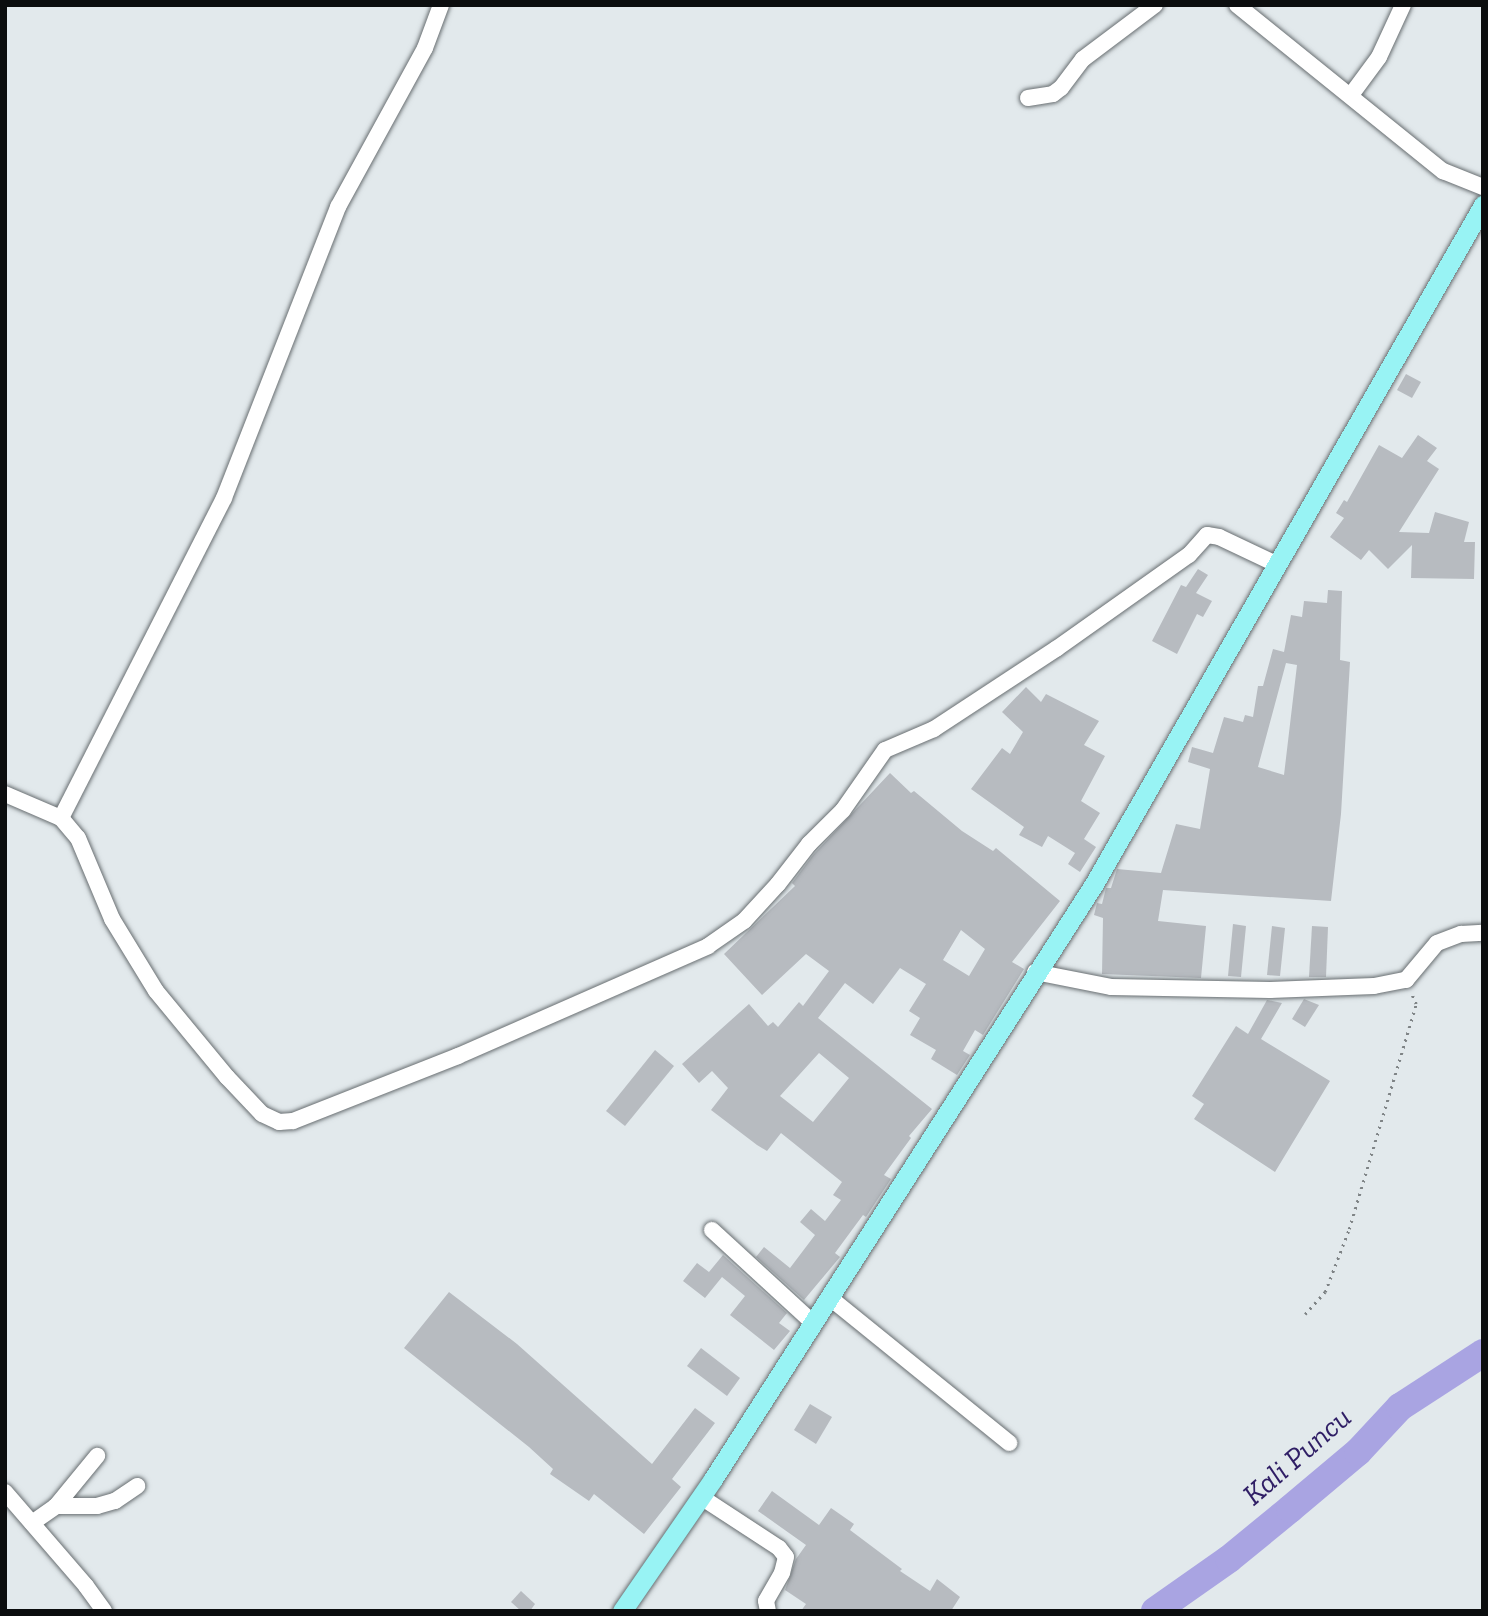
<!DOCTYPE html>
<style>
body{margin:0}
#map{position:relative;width:1488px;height:1616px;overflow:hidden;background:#e2e9ec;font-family:"Zilla Slab",serif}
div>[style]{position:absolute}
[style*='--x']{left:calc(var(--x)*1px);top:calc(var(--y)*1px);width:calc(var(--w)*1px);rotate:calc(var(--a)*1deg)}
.river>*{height:28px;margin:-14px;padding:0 14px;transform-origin:14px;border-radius:14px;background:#a9a4e2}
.building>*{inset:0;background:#b7bbc0}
.path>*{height:2.5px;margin-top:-1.25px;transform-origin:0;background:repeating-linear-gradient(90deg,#7e8385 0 2px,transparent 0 7px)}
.roads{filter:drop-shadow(0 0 2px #686e71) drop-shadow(0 0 2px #686e71)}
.minor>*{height:16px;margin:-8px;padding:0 8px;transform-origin:8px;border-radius:8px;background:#fff}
.major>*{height:19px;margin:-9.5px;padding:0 9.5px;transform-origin:9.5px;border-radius:9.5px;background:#98f3f4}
span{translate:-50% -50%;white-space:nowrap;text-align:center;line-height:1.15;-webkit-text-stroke:7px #e2e9ec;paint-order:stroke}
.water-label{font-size:30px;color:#2f1e65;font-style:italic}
.frame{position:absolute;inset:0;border:7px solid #0b0d0e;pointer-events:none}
</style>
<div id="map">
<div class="river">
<div style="--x:1155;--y:1611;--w:90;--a:-35.1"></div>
<div style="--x:1229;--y:1559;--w:79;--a:-39.3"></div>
<div style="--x:1290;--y:1509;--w:89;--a:-40"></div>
<div style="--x:1358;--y:1452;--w:62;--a:-47"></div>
<div style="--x:1400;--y:1407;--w:99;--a:-33"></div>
</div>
<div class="building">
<div style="clip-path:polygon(1406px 374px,1421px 382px,1412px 398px,1397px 390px)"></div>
<div style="clip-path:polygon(1418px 435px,1437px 448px,1427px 461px,1439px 469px,1399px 532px,1429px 533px,1435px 512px,1469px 522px,1464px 542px,1475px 542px,1474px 579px,1411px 578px,1412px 545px,1388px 569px,1369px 550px,1361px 560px,1330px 537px,1344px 518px,1336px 513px,1344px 500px,1347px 502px,1379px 445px,1402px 458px)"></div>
<div style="clip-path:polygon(1198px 569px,1208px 575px,1196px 593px,1212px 601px,1203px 617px,1197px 614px,1177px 654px,1152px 641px,1181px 585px,1186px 587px)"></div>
<div style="clip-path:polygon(evenodd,1328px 590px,1342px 591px,1340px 660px,1350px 662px,1341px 814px,1331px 901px,1163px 890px,1158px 921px,1206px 926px,1201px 978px,1102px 974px,1103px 918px,1094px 915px,1097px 903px,1102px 904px,1106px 888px,1111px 888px,1117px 869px,1161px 873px,1176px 824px,1200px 829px,1210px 769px,1188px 762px,1192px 747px,1213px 753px,1224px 717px,1243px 722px,1245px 715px,1253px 717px,1258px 686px,1263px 686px,1273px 649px,1284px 652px,1291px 615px,1302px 617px,1304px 601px,1327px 603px,1328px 590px,1286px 663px,1297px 665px,1284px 775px,1258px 767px,1286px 663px)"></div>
<div style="clip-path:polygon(1026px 687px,1041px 702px,1046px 694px,1099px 721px,1084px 745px,1105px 756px,1081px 801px,1100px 813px,1084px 839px,1096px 847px,1080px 872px,1068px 864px,1075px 853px,1048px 836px,1042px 847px,1019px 835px,1024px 827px,971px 789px,1002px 748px,1010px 754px,1023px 732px,1002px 712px)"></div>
<div style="clip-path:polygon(evenodd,890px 773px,911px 793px,914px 791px,962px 831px,993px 851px,996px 848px,1060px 901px,1012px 962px,1024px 969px,983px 1035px,975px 1030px,963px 1051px,970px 1055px,957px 1075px,931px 1059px,936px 1050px,910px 1035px,920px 1018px,909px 1011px,926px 984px,900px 968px,873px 1004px,845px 983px,818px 1018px,932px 1109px,909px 1136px,911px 1138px,884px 1175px,891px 1179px,866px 1217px,863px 1215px,835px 1253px,840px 1257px,804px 1300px,756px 1257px,764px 1247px,790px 1268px,815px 1235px,800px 1222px,811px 1209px,825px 1221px,841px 1200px,833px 1195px,842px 1182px,781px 1133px,767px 1151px,757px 1145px,711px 1110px,728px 1088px,712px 1071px,699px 1083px,682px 1064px,749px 1004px,768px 1026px,773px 1022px,778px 1027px,799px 1002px,803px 1006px,829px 971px,806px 954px,762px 995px,724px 954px,795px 886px,792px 883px,813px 855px,890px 773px,961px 930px,985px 949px,969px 976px,943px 960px,961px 930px,890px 773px,819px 1053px,849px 1078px,813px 1122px,780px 1096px,819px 1053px)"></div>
<div style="clip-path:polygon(1233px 924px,1246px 926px,1241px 977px,1228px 976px)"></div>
<div style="clip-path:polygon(1272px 926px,1285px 928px,1280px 976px,1267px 975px)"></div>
<div style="clip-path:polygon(1312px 926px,1328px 927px,1326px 977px,1309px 977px)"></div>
<div style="clip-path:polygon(1304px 999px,1319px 1005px,1305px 1027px,1292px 1019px)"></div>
<div style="clip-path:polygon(1267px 1000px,1282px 1003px,1261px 1039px,1330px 1081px,1275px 1172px,1194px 1119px,1204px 1104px,1192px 1096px,1236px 1026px,1248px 1034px)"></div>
<div style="clip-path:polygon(655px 1050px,674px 1066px,625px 1126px,606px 1111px)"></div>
<div style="clip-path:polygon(723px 1255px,787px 1313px,779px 1323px,790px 1331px,774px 1350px,730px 1315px,745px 1296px,722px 1277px,705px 1298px,683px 1281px,697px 1263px,709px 1272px)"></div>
<div style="clip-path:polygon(449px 1292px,517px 1344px,652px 1464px,695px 1408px,715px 1423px,672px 1479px,681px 1487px,644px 1534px,594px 1494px,589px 1501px,550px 1474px,553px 1469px,529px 1447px,404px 1348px)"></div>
<div style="clip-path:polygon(701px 1348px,740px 1378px,727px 1396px,687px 1366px)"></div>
<div style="clip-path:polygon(810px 1404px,832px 1417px,816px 1444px,794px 1430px)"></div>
<div style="clip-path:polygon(772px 1491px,819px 1525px,831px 1508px,854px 1524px,850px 1530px,902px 1569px,900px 1571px,930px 1591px,937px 1579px,960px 1597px,951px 1611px,801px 1611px,806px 1604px,785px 1590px,796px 1559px,806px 1545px,758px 1511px)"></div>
<div style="clip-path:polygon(521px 1591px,535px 1604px,530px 1611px,521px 1611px,511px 1602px)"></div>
</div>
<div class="path">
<div style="--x:1305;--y:1314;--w:30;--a:-48"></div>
<div style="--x:1325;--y:1292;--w:67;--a:-69.1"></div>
<div style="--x:1349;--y:1229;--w:235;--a:-73.4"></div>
<div style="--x:1416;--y:1004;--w:12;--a:-114"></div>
</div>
<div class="roads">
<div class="minor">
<div style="--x:1237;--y:5;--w:265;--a:38.9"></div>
<div style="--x:1443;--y:171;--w:43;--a:21.8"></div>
<div style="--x:1351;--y:95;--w:47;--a:-53.6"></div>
<div style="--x:1379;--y:57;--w:57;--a:-65.2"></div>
<div style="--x:1028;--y:98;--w:25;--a:-9"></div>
<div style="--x:1053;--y:94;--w:10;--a:-37"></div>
<div style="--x:1061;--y:88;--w:36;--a:-53"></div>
<div style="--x:1083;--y:59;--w:90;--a:-36.9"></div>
<div style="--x:5;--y:794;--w:61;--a:23.2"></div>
<div style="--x:61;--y:818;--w:26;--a:50"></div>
<div style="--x:78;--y:838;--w:88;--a:67.2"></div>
<div style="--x:112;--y:919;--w:84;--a:58.6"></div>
<div style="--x:156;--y:991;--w:112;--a:50.5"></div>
<div style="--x:227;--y:1077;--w:51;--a:46.6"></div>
<div style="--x:262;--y:1114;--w:19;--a:25"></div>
<div style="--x:279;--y:1122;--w:14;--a:-4"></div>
<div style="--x:293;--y:1121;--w:177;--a:-21.5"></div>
<div style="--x:458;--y:1056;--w:273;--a:-23.7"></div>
<div style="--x:708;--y:946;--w:44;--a:-34.8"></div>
<div style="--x:744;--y:921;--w:50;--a:-47.4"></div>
<div style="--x:778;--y:884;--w:51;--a:-52.2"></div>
<div style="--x:809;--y:844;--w:48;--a:-45"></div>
<div style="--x:843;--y:810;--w:73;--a:-55"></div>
<div style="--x:885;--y:750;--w:53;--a:-23.2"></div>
<div style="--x:934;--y:729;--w:146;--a:-33.3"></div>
<div style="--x:1056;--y:649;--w:163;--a:-35.3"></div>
<div style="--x:1189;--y:555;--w:27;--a:-48"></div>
<div style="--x:1207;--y:535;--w:12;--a:9"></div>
<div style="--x:1219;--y:537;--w:63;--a:25.3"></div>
<div style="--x:61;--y:818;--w:359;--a:-63"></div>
<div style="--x:224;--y:498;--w:313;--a:-68.6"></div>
<div style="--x:338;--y:207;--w:181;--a:-61.3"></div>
<div style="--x:425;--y:48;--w:46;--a:-69.6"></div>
<div style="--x:1035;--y:972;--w:77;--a:11.2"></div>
<div style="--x:1111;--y:987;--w:159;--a:1.1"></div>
<div style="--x:1270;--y:990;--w:104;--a:-2.2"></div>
<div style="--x:1374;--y:986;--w:33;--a:-11"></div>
<div style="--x:1406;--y:980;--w:48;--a:-50"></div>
<div style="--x:1437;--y:943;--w:26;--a:-21"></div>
<div style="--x:1461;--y:934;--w:22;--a:-3"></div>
<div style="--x:712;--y:1230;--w:137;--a:42.6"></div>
<div style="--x:829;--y:1297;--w:232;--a:39"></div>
<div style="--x:5;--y:1492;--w:124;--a:49.2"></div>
<div style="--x:86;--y:1586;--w:31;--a:54"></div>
<div style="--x:701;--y:1497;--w:93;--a:33.2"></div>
<div style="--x:779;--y:1548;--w:11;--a:52"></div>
<div style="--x:786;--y:1557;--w:16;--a:104"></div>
<div style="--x:782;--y:1573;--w:32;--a:120"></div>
<div style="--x:766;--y:1601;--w:10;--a:79"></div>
<div style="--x:56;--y:1506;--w:41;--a:0"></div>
<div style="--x:97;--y:1506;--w:19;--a:-16"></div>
<div style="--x:115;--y:1501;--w:27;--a:-34"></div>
<div style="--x:32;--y:1523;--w:29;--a:-35"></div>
<div style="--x:56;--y:1506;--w:65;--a:-50.6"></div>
</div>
<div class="major">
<div style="--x:622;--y:1611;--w:160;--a:-55.4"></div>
<div style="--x:713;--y:1479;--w:707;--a:-57.37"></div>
<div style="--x:1094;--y:884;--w:783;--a:-60.19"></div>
</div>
</div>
<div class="water-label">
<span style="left:1297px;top:1456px;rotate:-41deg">Kali Puncu</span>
</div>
<div class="frame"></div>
</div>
